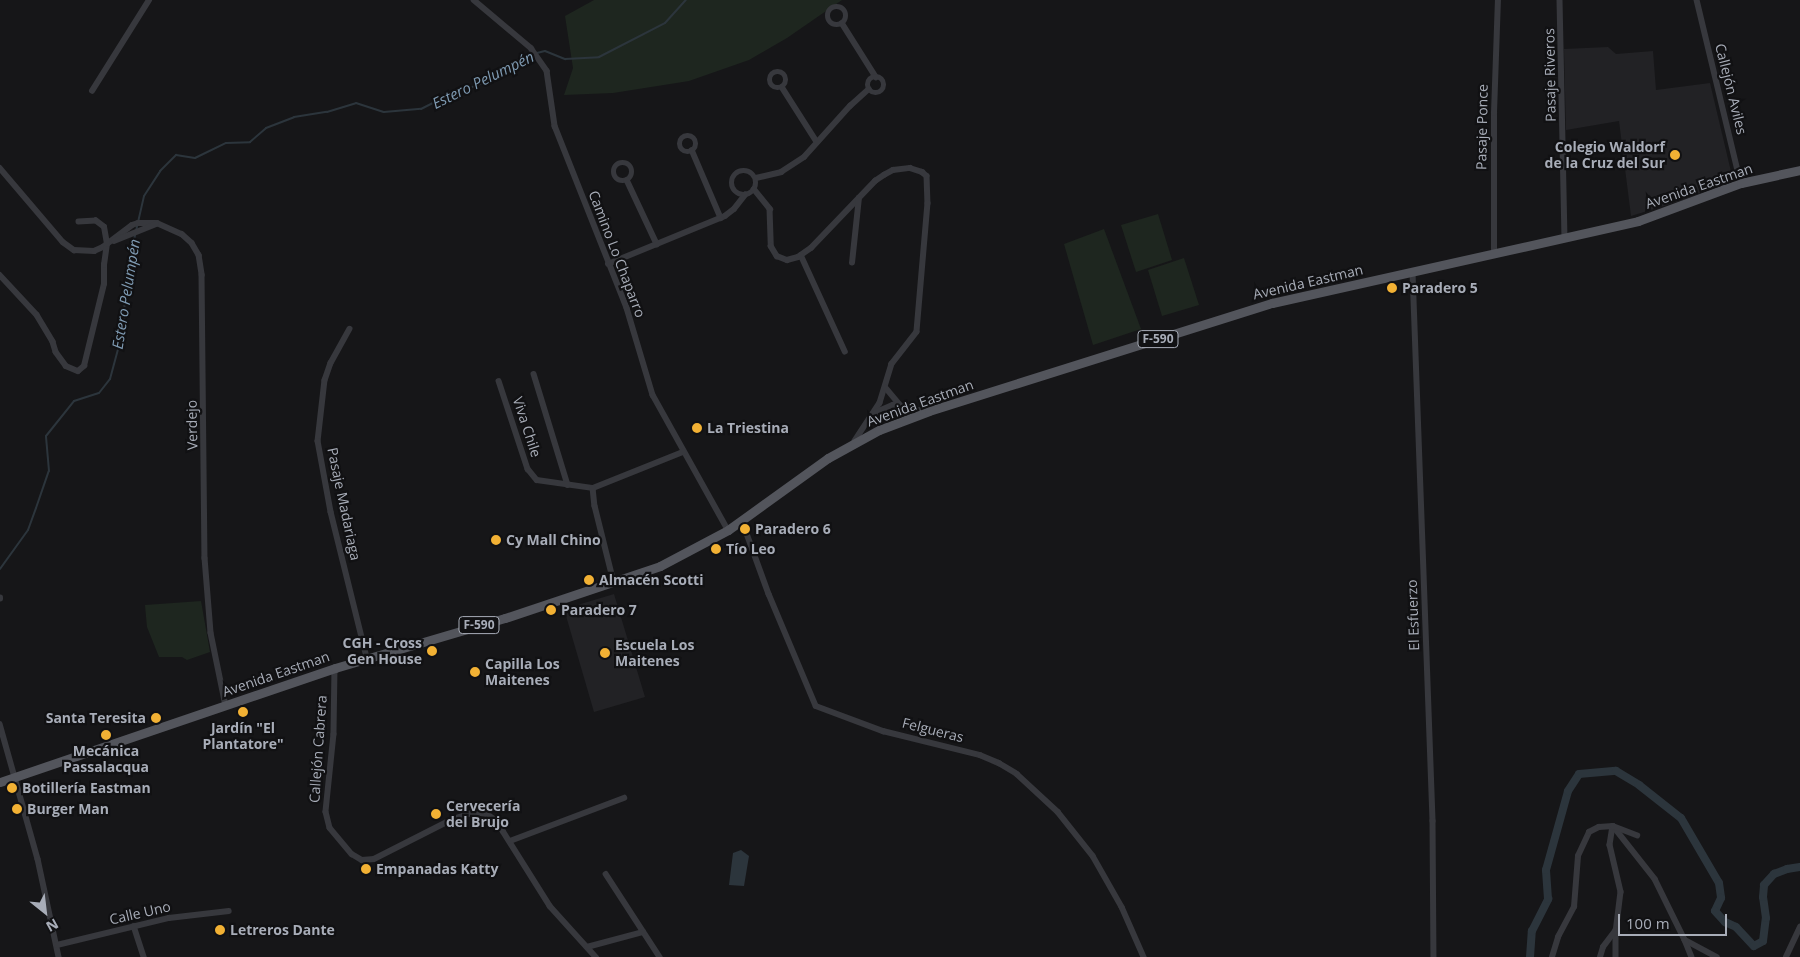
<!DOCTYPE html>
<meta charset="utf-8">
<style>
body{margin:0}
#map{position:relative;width:1800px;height:957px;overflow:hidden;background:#161618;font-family:"Open Sans",sans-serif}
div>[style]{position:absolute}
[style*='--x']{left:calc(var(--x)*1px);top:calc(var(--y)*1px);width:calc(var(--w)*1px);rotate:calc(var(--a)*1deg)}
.built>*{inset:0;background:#222225}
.green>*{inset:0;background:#1e261f}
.water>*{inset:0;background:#2c353c}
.stream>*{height:2px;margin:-1px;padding:0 1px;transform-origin:1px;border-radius:1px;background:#2c353c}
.canal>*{height:8px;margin:-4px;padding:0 4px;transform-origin:4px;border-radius:4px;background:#2c353c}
.street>*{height:5.5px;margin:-2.75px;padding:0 2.75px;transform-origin:2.75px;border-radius:2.75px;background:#37383d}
.street>.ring{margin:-2.75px;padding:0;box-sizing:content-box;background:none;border:5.5px solid #37383d;border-radius:50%}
.primary>*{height:9px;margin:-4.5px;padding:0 4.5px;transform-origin:4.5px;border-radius:4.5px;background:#53555c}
.dots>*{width:14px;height:14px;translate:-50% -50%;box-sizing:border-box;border:2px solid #111113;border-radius:50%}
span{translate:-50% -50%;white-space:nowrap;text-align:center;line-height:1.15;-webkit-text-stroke:4.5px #111113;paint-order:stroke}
.shield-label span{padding:1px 4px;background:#111113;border:1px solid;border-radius:4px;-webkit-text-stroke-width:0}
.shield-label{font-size:12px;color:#a8adb8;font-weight:700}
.street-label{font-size:14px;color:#a8adb8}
.poi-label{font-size:14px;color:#a8adb8;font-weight:700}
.right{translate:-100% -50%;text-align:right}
.left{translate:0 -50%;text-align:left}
.water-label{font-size:15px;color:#7f9bb3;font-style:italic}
.north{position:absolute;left:20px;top:887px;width:50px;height:50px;-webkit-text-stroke:4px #111113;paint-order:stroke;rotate:151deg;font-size:14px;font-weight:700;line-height:20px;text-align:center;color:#a8adb8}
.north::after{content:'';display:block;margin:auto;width:18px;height:22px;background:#a8adb8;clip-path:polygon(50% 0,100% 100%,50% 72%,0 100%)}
.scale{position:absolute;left:1618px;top:914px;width:109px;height:22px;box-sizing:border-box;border:2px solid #a8adb8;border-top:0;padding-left:6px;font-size:15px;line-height:18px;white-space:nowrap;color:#a8adb8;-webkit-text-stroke:4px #111113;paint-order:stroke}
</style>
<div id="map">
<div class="built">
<div style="clip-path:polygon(1608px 47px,1616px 54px,1653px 51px,1656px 90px,1710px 83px,1733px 180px,1683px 200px,1631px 216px,1619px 121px,1566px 130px,1564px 49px)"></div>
<div style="clip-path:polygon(614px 594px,645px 697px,594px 712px,564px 609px)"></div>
</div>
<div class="green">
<div style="clip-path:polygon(594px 0,842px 0,787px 38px,749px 60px,689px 81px,613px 93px,564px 95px,573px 68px,565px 16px)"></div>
<div style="clip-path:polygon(1158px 214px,1172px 260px,1136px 272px,1121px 225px)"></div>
<div style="clip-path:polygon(1104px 229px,1141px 329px,1093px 345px,1064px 244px)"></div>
<div style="clip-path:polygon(1184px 258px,1199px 305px,1162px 316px,1148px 270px)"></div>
<div style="clip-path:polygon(201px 601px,210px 652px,187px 660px,182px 657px,159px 657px,147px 627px,145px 605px)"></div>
</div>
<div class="water">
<div style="clip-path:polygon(741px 850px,749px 856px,744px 886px,729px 885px,733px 853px)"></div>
</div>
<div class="stream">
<div style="--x:537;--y:53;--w:8;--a:-14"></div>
<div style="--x:545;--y:51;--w:22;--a:22"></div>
<div style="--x:565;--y:59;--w:34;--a:-3"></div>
<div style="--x:599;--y:57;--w:74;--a:-27.3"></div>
<div style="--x:665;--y:23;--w:31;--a:-48"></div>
<div style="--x:0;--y:569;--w:48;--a:-54.3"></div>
<div style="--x:28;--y:530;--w:23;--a:-70"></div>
<div style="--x:36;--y:508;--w:39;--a:-71"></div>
<div style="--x:49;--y:471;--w:35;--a:-95"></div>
<div style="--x:46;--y:436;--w:45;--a:-51.3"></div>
<div style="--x:74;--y:401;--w:26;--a:-18"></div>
<div style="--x:99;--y:393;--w:18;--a:-52"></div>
<div style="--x:110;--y:379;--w:54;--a:-74.9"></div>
<div style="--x:124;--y:327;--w:48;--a:-88.8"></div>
<div style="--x:125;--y:279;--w:85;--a:-77.1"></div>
<div style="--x:144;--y:196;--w:30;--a:-57"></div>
<div style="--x:160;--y:171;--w:23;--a:-45"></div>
<div style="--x:176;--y:155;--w:19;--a:9"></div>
<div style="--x:195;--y:158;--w:34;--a:-26"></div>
<div style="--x:226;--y:143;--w:24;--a:-2"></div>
<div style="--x:250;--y:142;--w:21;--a:-41"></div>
<div style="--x:266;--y:128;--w:30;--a:-21"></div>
<div style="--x:294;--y:117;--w:33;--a:-9"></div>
<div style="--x:327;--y:112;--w:30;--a:-17"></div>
<div style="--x:356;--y:103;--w:29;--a:18"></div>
<div style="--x:384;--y:112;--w:37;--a:-5"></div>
<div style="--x:421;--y:109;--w:29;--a:-27"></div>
<div style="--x:447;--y:96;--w:41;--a:-19.7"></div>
<div style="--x:486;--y:82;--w:37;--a:-35"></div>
<div style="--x:516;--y:61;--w:18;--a:-19"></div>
</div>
<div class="canal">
<div style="--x:1530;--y:957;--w:26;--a:-86"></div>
<div style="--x:1532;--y:931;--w:36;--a:-63"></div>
<div style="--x:1548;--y:899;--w:29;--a:-94"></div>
<div style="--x:1546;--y:870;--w:82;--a:-74.4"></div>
<div style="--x:1568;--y:791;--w:20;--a:-57"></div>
<div style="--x:1579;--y:774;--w:37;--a:-5"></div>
<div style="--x:1616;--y:771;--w:27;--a:31"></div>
<div style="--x:1639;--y:785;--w:53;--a:38.2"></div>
<div style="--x:1681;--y:818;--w:75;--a:59.7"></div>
<div style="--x:1719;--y:883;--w:15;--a:82"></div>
<div style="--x:1721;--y:898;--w:14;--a:115"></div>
<div style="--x:1715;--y:911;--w:15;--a:48"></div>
<div style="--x:1725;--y:922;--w:12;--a:24"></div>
<div style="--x:1736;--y:927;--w:26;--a:47"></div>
<div style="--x:1754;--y:946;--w:10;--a:-29"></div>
<div style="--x:1763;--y:941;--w:23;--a:-83"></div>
<div style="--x:1766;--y:918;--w:21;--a:-98"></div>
<div style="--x:1763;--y:897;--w:12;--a:-85"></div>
<div style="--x:1764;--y:885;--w:15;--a:-48"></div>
<div style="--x:1774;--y:874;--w:14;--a:-21"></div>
<div style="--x:1787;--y:869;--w:13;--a:-9"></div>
</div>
<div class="street">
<div style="--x:474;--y:0;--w:75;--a:40.1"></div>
<div style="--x:531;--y:48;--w:28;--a:55"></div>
<div style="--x:547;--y:71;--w:56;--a:81.7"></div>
<div style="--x:555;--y:126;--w:196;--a:68.4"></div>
<div style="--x:627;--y:308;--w:91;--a:73.4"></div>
<div style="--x:653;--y:395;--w:154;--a:60.9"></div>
<div style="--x:1560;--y:0;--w:239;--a:88.8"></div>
<div style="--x:1697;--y:0;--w:188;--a:76.5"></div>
<div class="ring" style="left:828px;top:7px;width:12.5px;height:12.5px"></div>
<div style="--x:842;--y:23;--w:64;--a:57.8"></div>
<div class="ring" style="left:770px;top:72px;width:10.5px;height:10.5px"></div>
<div class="ring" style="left:868px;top:77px;width:10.5px;height:10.5px"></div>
<div style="--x:782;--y:87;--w:65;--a:57.5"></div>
<div style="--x:92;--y:91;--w:107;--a:-57.9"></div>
<div class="ring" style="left:680px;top:136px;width:10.5px;height:10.5px"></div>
<div style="--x:692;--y:150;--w:74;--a:66.9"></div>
<div class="ring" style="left:614px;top:163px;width:12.5px;height:12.5px"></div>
<div style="--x:0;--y:168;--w:97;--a:49.6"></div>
<div style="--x:63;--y:242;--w:14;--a:36"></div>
<div style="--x:74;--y:250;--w:20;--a:3"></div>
<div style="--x:94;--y:251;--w:10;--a:-24"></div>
<div style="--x:103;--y:247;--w:36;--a:-37"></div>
<div style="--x:132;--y:225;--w:6;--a:-18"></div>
<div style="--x:138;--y:223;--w:19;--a:0"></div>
<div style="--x:157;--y:223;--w:27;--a:24"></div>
<div style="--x:182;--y:234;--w:13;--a:42"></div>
<div style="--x:192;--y:243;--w:14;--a:60"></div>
<div style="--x:199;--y:255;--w:20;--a:81"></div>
<div style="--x:202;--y:275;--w:283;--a:89.4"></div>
<div style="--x:205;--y:558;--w:75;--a:85.4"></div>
<div style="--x:211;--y:633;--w:75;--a:78.4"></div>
<div class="ring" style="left:732px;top:171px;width:18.5px;height:18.5px"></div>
<div style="--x:756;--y:178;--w:26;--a:-13"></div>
<div style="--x:781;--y:172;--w:27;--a:-33"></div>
<div style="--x:804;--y:157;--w:69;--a:-48"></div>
<div style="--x:850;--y:106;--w:25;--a:-42"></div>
<div style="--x:627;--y:180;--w:71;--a:64.9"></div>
<div style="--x:754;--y:189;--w:26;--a:51"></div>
<div style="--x:770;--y:209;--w:37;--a:88"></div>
<div style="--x:771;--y:246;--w:12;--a:59"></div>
<div style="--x:777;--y:256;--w:11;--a:22"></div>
<div style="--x:787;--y:260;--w:11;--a:-15"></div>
<div style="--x:798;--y:257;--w:16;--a:-35"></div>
<div style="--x:811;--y:248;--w:93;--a:-46.3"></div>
<div style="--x:875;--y:181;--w:11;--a:-34"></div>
<div style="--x:884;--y:175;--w:10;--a:-29"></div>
<div style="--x:893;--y:170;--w:17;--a:-7"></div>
<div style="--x:910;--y:168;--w:13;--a:18"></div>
<div style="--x:922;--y:172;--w:6;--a:39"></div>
<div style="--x:927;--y:176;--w:27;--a:88"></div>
<div style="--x:928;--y:203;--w:129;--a:94.9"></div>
<div style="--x:917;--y:332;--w:41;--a:128"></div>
<div style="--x:892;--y:364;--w:41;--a:107.1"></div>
<div style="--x:880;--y:403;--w:45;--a:123.3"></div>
<div style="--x:114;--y:241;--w:45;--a:-22"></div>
<div style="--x:1494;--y:254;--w:141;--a:-90"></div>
<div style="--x:1494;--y:113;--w:113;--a:-88"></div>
<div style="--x:801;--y:255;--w:106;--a:65.4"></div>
<div style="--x:852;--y:263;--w:65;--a:-83.9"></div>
<div style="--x:608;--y:264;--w:126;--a:-22.3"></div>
<div style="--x:725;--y:216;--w:11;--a:-38"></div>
<div style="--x:734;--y:209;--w:18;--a:-52"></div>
<div style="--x:1413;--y:272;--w:549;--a:87.91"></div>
<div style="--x:1433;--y:821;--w:136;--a:89.6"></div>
<div style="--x:0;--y:275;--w:54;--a:47.2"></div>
<div style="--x:37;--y:315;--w:31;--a:59"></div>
<div style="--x:53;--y:342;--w:10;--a:73"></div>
<div style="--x:56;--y:352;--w:17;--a:54"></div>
<div style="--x:66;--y:366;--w:13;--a:23"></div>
<div style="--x:78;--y:371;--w:8;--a:-40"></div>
<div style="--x:84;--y:366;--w:84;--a:-76.3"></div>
<div style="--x:104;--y:284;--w:19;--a:-90"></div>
<div style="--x:104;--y:265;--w:21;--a:-82"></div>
<div style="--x:107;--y:244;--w:17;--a:-100"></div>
<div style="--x:104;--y:227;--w:10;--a:-143"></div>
<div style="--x:96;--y:221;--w:17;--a:177"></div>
<div style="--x:350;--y:329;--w:39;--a:119"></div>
<div style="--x:331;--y:363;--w:18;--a:109"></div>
<div style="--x:325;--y:380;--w:61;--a:96.5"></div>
<div style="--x:318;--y:441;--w:72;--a:79.6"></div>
<div style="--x:331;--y:512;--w:150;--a:76.1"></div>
<div style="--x:534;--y:374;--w:116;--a:73"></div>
<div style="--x:499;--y:381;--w:93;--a:71.8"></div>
<div style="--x:528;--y:469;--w:14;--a:51"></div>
<div style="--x:537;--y:480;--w:57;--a:8.1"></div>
<div style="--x:593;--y:488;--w:97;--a:-21.8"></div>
<div style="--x:886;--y:388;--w:23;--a:50"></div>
<div style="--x:874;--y:413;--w:21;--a:-23"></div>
<div style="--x:893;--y:405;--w:33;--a:11"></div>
<div style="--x:593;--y:488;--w:18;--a:84"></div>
<div style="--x:595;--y:506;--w:78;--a:76"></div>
<div style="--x:742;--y:520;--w:79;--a:70"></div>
<div style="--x:769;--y:594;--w:121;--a:67.2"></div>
<div style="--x:816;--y:706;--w:72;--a:20.5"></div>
<div style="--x:883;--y:731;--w:100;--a:13.9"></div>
<div style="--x:980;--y:755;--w:21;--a:23"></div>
<div style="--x:999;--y:763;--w:21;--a:31"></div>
<div style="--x:1017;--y:774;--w:56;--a:42.8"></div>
<div style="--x:1058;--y:812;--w:56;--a:51.5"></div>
<div style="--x:1093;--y:856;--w:59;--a:60.4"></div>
<div style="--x:1122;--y:907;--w:55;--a:66.3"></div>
<div style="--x:0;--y:599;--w:1;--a:-90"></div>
<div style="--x:335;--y:668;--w:66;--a:90.9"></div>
<div style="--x:334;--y:734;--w:78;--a:95.9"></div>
<div style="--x:326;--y:812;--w:16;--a:76"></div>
<div style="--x:330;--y:828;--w:34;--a:50"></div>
<div style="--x:352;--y:854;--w:12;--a:31"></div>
<div style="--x:362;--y:860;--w:12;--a:-5"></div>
<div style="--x:374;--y:859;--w:89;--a:-26.9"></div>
<div style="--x:453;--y:819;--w:22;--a:-18"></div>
<div style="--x:474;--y:812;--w:13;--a:9"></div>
<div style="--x:487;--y:814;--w:9;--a:36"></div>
<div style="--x:494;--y:819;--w:15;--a:53"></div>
<div style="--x:503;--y:831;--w:89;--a:57.9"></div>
<div style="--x:550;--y:906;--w:69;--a:48"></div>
<div style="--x:0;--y:724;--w:140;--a:74.3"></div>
<div style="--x:38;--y:859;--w:100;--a:77.9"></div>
<div style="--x:1613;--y:826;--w:19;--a:99"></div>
<div style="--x:1610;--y:845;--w:48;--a:76.8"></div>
<div style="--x:1621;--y:892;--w:38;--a:97"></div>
<div style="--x:1616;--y:930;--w:27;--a:90"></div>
<div style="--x:1614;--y:827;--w:66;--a:51.7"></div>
<div style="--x:1655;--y:879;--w:68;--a:63.8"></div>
<div style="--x:1685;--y:940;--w:36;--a:28"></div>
<div style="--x:510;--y:841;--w:122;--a:-20.7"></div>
<div style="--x:606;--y:874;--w:99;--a:57"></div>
<div style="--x:134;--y:926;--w:33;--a:72"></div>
<div style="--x:1685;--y:940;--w:18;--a:68"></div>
<div style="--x:57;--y:945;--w:115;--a:-13.6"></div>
<div style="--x:169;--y:918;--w:60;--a:-6.7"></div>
<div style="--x:587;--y:947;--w:58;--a:-15"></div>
<div style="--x:1552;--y:957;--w:21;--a:-73"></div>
<div style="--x:1558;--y:937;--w:34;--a:-62"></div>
<div style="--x:1574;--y:907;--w:51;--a:-85.5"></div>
<div style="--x:1578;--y:856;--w:26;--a:-65"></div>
<div style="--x:1589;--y:832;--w:11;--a:-27"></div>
<div style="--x:1599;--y:827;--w:14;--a:-4"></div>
<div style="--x:1613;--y:826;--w:26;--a:21"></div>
<div style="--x:1600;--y:957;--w:10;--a:-73"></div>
<div style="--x:1603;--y:947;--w:21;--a:-53"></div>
<div style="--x:1786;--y:957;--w:33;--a:-65"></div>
</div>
<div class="primary">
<div style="--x:0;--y:782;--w:354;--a:-18.8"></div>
<div style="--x:335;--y:668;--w:177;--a:-16.4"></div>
<div style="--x:505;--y:618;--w:163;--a:-18.5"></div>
<div style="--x:660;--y:566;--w:77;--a:-27.9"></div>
<div style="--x:728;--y:530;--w:123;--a:-35.8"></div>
<div style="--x:828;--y:458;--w:58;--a:-28.8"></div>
<div style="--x:879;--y:430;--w:53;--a:-20.8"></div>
<div style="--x:929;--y:411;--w:360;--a:-17.5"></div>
<div style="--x:1272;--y:303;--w:375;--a:-12.6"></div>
<div style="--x:1638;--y:221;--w:110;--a:-20.3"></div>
<div style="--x:1741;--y:183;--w:60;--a:-12.4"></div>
</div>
<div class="dots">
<div style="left:1675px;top:155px;background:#f2b134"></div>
<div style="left:1392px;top:288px;background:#f2b134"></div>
<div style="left:697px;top:428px;background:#f2b134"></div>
<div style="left:745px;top:529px;background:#f2b134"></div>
<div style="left:496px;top:540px;background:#f2b134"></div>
<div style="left:716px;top:549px;background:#f2b134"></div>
<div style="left:589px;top:580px;background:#f2b134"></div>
<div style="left:551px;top:610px;background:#f2b134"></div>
<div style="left:432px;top:651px;background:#f2b134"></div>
<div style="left:605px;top:653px;background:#f2b134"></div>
<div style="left:475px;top:672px;background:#f2b134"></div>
<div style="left:243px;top:712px;background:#f2b134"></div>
<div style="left:156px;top:718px;background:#f2b134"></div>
<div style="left:106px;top:735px;background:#f2b134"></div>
<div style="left:12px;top:788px;background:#f2b134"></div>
<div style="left:17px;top:809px;background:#f2b134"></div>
<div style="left:436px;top:814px;background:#f2b134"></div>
<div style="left:366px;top:869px;background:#f2b134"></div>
<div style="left:220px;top:930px;background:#f2b134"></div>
</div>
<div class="shield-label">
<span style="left:1158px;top:339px">F-590</span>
<span style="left:479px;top:625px">F-590</span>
</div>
<div class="street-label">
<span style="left:1550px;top:75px;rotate:-91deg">Pasaje Riveros</span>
<span style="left:1731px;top:89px;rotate:76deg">Callejón Aviles</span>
<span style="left:1482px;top:127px;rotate:-89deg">Pasaje Ponce</span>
<span style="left:1699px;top:186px;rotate:-19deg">Avenida Eastman</span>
<span style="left:617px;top:254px;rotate:69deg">Camino Lo Chaparro</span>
<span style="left:1308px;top:282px;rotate:-13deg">Avenida Eastman</span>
<span style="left:920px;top:403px;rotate:-20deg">Avenida Eastman</span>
<span style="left:192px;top:425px;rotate:-91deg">Verdejo</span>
<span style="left:527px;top:427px;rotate:72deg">Viva Chile</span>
<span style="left:344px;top:504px;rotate:78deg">Pasaje Madariaga</span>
<span style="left:1413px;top:615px;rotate:-92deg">El Esfuerzo</span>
<span style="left:276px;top:674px;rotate:-19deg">Avenida Eastman</span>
<span style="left:933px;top:730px;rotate:14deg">Felgueras</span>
<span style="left:318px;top:749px;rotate:-86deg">Callejón Cabrera</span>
<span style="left:140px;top:913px;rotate:-13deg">Calle Uno</span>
</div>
<div class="poi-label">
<span class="right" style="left:1665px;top:155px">Colegio Waldorf<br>de la Cruz del Sur</span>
<span class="left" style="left:1402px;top:288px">Paradero 5</span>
<span class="left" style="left:707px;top:428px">La Triestina</span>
<span class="left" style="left:755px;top:529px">Paradero 6</span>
<span class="left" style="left:506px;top:540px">Cy Mall Chino</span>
<span class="left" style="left:726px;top:549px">Tío Leo</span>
<span class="left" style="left:599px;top:580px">Almacén Scotti</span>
<span class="left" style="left:561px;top:610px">Paradero 7</span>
<span class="right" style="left:422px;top:651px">CGH - Cross<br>Gen House</span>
<span class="left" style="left:615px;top:653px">Escuela Los<br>Maitenes</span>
<span class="left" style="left:485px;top:672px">Capilla Los<br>Maitenes</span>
<span class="right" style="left:146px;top:718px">Santa Teresita</span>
<span style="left:243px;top:736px">Jardín "El<br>Plantatore"</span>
<span style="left:106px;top:759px">Mecánica<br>Passalacqua</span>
<span class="left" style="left:22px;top:788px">Botillería Eastman</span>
<span class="left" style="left:446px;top:814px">Cervecería<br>del Brujo</span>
<span class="left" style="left:27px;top:809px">Burger Man</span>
<span class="left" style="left:376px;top:869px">Empanadas Katty</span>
<span class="left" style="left:230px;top:930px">Letreros Dante</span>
</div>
<div class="water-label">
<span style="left:483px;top:80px;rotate:-26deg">Estero Pelumpén</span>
<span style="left:126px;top:294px;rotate:-81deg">Estero Pelumpén</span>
</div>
<div class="north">N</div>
<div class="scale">100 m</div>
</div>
